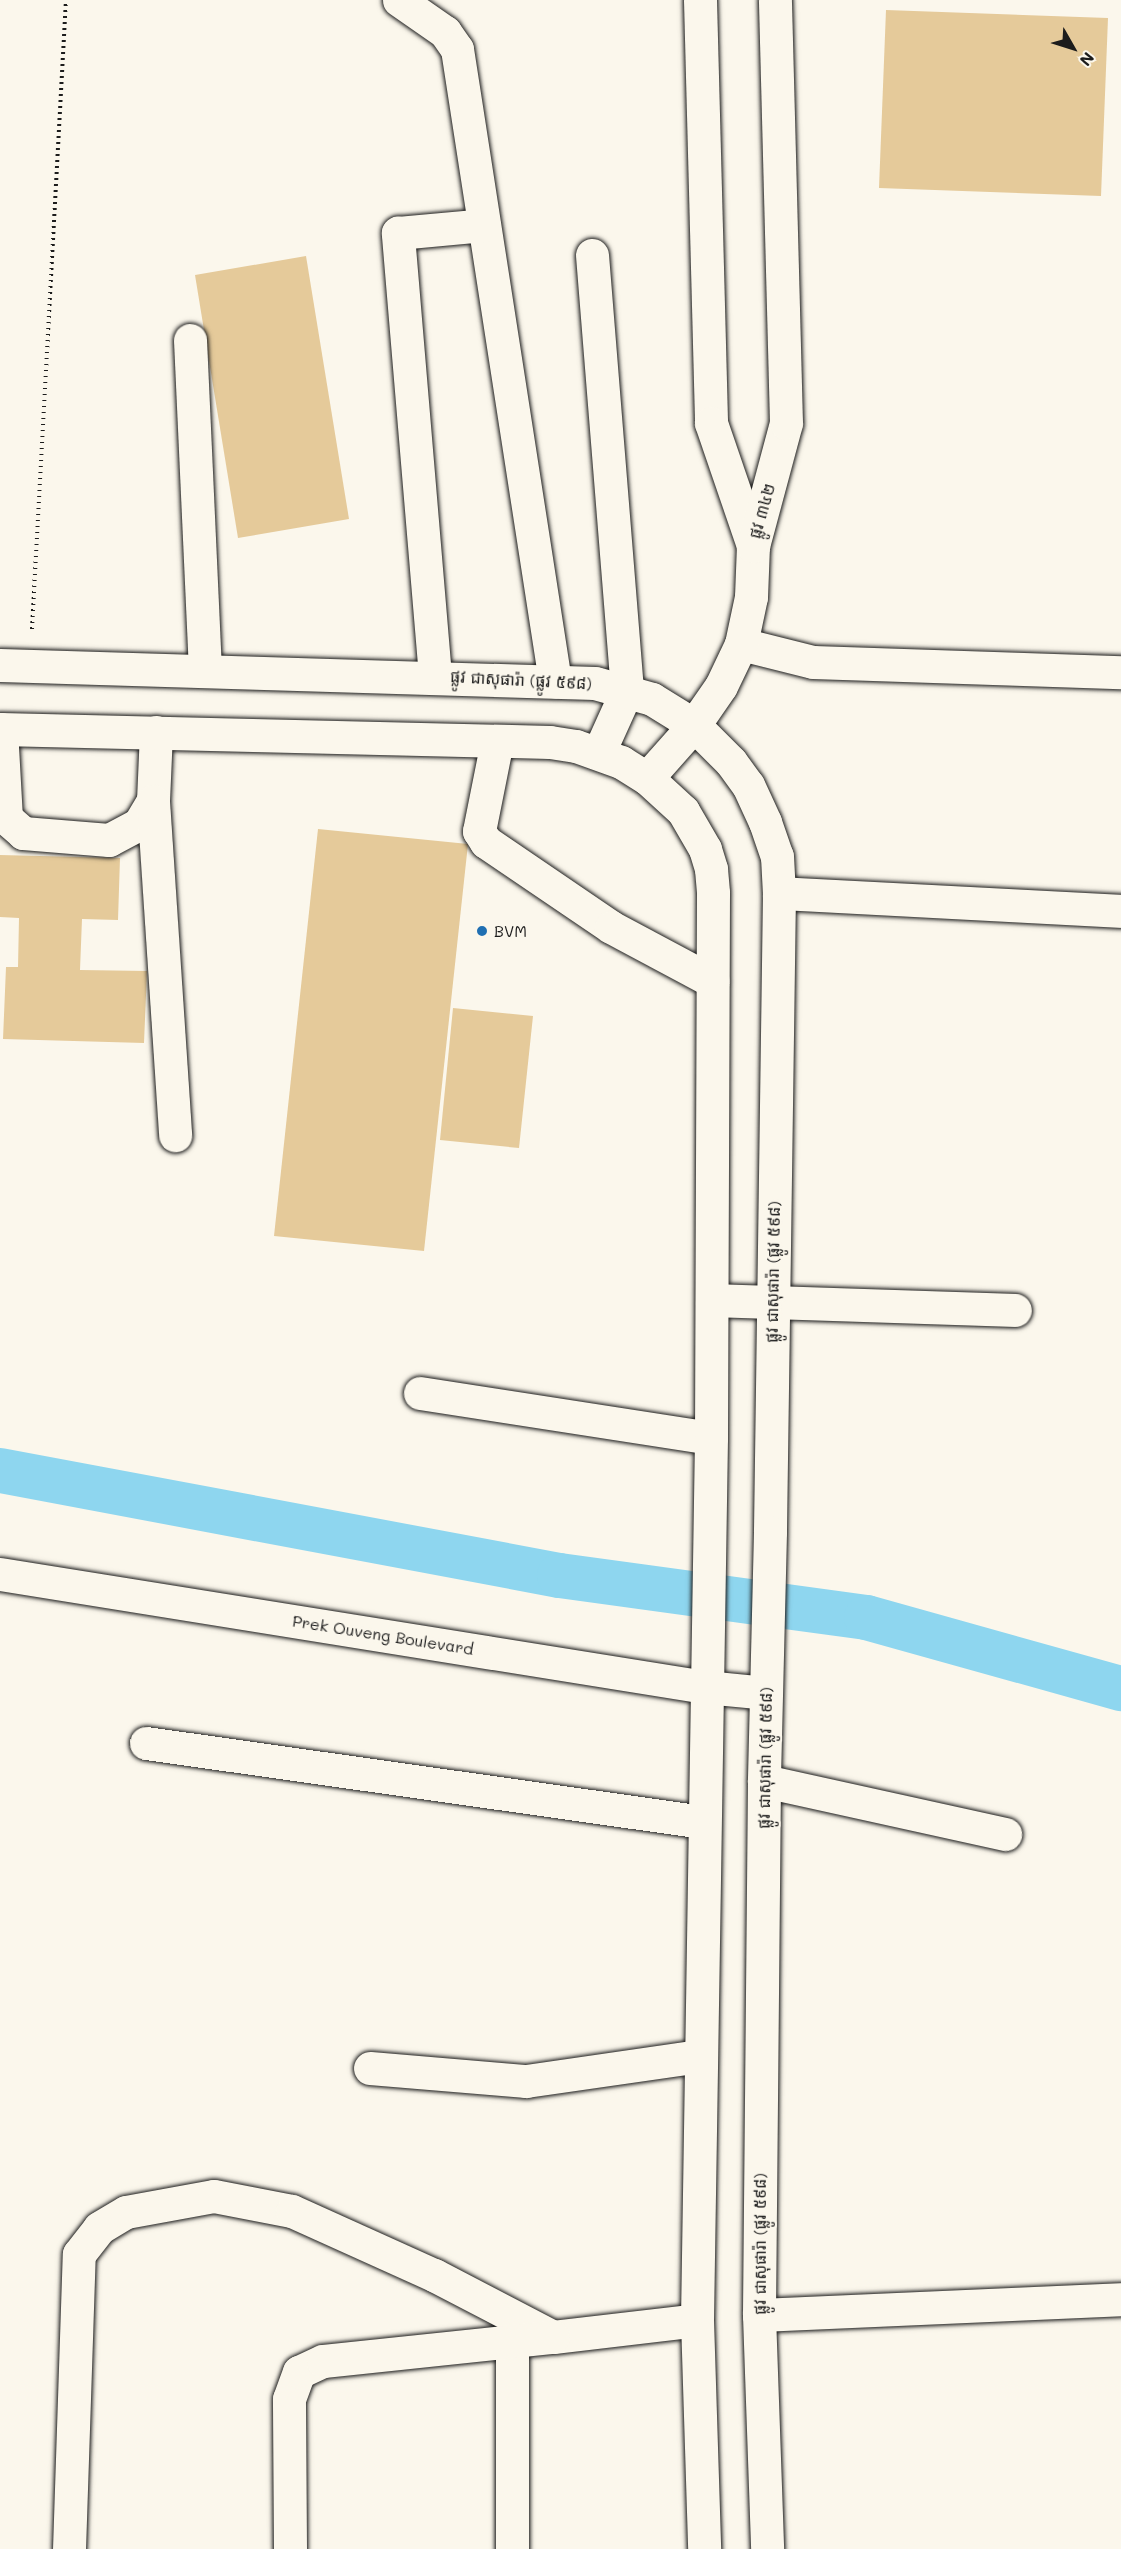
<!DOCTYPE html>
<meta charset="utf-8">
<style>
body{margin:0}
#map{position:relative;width:1121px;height:2549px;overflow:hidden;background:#fbf7ec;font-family:Mali,"Noto Sans Khmer",sans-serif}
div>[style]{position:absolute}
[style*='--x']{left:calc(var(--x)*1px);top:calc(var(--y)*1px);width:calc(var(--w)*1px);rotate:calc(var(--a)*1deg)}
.canal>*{height:45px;margin:-22.5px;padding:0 22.5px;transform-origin:22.5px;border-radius:22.5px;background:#8ed6ef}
.building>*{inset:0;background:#e5ca9a}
.path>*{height:4px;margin-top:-2px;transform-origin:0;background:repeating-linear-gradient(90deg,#1c1c1c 0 1.5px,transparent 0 6px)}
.roads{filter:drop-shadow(0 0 2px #1c1c1c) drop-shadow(0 0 2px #1c1c1c)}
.minor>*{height:33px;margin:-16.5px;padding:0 16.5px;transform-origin:16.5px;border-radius:16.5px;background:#fbf7ec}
.major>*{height:33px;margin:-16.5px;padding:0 16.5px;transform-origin:16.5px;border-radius:16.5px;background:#fbf7ec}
.dots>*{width:16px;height:16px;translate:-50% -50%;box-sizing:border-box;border:3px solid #fbf7ec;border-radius:50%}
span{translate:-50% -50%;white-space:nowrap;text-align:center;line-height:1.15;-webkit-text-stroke:4.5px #fbf7ec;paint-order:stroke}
.street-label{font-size:16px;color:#1c1c1c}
.poi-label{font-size:16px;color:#1c1c1c}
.left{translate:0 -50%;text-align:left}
.north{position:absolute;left:1043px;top:18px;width:60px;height:60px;-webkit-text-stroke:4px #fbf7ec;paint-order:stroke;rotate:129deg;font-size:16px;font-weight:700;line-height:24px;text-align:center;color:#1c1c1c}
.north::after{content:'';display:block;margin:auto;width:21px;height:27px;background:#1c1c1c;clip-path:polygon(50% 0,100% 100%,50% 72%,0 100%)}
</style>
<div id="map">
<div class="canal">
<div style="--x:0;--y:1470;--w:569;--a:10.64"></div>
<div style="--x:559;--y:1575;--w:310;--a:7.8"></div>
<div style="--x:866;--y:1617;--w:265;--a:15.6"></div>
</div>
<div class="building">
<div style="clip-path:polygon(886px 10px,1108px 18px,1101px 196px,879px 188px)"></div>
<div style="clip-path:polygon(306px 256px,349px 519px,238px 538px,195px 275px)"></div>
<div style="clip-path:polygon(318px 829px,468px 844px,424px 1251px,274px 1236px)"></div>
<div style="clip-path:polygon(0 855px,120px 858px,118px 920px,82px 919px,80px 970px,147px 971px,144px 1043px,3px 1039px,6px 967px,18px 967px,19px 918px,0 917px)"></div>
<div style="clip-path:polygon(453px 1008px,533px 1016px,519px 1148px,440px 1140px)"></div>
</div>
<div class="path">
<div style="--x:32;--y:629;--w:630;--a:-86.91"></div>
</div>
<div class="roads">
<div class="minor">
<div style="--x:399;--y:0;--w:56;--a:34.8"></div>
<div style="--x:445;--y:32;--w:21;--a:55"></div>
<div style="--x:457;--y:49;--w:640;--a:81.19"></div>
<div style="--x:592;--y:255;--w:436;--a:85.4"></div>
<div style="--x:627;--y:690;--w:68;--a:114.3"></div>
<div style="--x:190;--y:340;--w:331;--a:87.4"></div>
<div style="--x:741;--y:644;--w:74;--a:14"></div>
<div style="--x:813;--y:662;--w:308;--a:1.9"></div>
<div style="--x:435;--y:676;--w:445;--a:-94.8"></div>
<div style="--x:398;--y:233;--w:86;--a:-5.3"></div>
<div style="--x:1;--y:729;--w:89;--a:86.8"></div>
<div style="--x:6;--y:818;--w:23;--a:41"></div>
<div style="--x:23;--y:833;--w:86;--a:4.7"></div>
<div style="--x:109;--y:840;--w:34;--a:-28"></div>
<div style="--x:139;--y:824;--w:27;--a:-59"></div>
<div style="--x:156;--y:732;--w:69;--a:92.5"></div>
<div style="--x:153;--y:801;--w:335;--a:86.2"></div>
<div style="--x:497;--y:741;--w:92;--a:101.3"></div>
<div style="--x:479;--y:831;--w:13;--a:58"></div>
<div style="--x:486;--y:842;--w:151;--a:34.2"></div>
<div style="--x:611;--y:927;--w:115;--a:28.1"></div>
<div style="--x:779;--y:893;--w:342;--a:3"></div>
<div style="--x:712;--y:1300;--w:303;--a:1.9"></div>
<div style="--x:420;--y:1393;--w:294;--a:8.8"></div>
<div style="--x:0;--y:1574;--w:714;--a:9.11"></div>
<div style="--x:705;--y:1687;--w:61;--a:5.6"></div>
<div style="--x:146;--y:1743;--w:563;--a:8.07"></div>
<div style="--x:764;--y:1781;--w:247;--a:12.4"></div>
<div style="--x:370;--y:2068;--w:157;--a:4.8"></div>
<div style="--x:526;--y:2081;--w:176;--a:-8.2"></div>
<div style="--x:759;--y:2315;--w:362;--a:-2.5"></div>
<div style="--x:512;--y:2341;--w:208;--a:90"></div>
<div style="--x:69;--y:2549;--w:295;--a:-88.1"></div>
<div style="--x:79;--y:2254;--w:33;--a:-52"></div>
<div style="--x:99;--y:2228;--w:31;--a:-31"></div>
<div style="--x:126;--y:2212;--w:89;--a:-10.3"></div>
<div style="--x:214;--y:2196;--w:79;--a:10.9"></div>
<div style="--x:292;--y:2211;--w:156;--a:24.3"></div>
<div style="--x:434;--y:2275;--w:134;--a:27.5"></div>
<div style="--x:553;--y:2337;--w:145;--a:-6.7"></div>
<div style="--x:290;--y:2549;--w:150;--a:-90.4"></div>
<div style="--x:289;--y:2399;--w:29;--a:-70"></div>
<div style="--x:299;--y:2372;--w:26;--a:-25"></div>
<div style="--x:323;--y:2361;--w:231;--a:-6"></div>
</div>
<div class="major">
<div style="--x:700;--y:0;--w:423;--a:88.5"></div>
<div style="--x:711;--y:423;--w:130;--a:71.1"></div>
<div style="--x:0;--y:665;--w:595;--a:1.73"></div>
<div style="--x:595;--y:683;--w:59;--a:15.7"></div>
<div style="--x:652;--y:699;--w:49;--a:31.8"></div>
<div style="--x:694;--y:725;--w:52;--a:45"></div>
<div style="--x:731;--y:762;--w:29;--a:54"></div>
<div style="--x:748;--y:785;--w:41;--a:65.3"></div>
<div style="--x:765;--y:822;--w:36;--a:71"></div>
<div style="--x:777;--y:856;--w:37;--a:87"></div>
<div style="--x:779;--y:893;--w:639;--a:90.81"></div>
<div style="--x:770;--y:1532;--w:249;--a:91.4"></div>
<div style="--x:764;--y:1781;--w:534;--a:90.54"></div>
<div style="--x:759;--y:2315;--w:234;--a:88"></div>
<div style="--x:0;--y:729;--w:550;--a:1.35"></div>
<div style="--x:550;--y:742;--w:26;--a:9"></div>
<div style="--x:576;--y:746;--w:48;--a:19.6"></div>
<div style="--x:621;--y:762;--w:31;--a:32"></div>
<div style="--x:647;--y:778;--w:49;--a:42.5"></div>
<div style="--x:683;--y:811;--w:44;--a:59.9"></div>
<div style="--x:705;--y:849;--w:21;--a:73"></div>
<div style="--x:711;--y:869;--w:24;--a:85"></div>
<div style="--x:713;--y:893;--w:545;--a:90.21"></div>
<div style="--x:711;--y:1438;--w:882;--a:90.91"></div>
<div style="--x:697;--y:2320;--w:229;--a:88.2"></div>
<div style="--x:647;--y:778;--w:71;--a:-48.4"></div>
<div style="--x:694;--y:725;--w:47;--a:-55.3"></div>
<div style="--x:721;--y:686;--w:47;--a:-64.5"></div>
<div style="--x:741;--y:644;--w:48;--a:-78"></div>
<div style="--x:751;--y:597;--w:51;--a:-87.8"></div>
<div style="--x:753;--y:546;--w:127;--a:-75"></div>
<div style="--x:786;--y:423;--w:423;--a:-91.5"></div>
</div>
</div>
<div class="dots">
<div style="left:482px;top:931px;background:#1f6fb2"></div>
</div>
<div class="street-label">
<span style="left:762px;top:511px;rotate:-74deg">ផ្លូវ ៣៤២</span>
<span style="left:521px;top:680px;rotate:3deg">ផ្លូវ ជាសុផារ៉ា (ផ្លូវ ៥៩៨)</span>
<span style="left:773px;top:1272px;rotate:-89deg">ផ្លូវ ជាសុផារ៉ា (ផ្លូវ ៥៩៨)</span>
<span style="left:383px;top:1635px;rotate:9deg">Prek Ouveng Boulevard</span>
<span style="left:765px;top:1758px;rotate:-89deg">ផ្លូវ ជាសុផារ៉ា (ផ្លូវ ៥៩៨)</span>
<span style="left:760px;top:2244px;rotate:-90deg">ផ្លូវ ជាសុផារ៉ា (ផ្លូវ ៥៩៨)</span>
</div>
<div class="poi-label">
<span class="left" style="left:494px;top:931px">BVM</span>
</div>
<div class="north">N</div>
</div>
